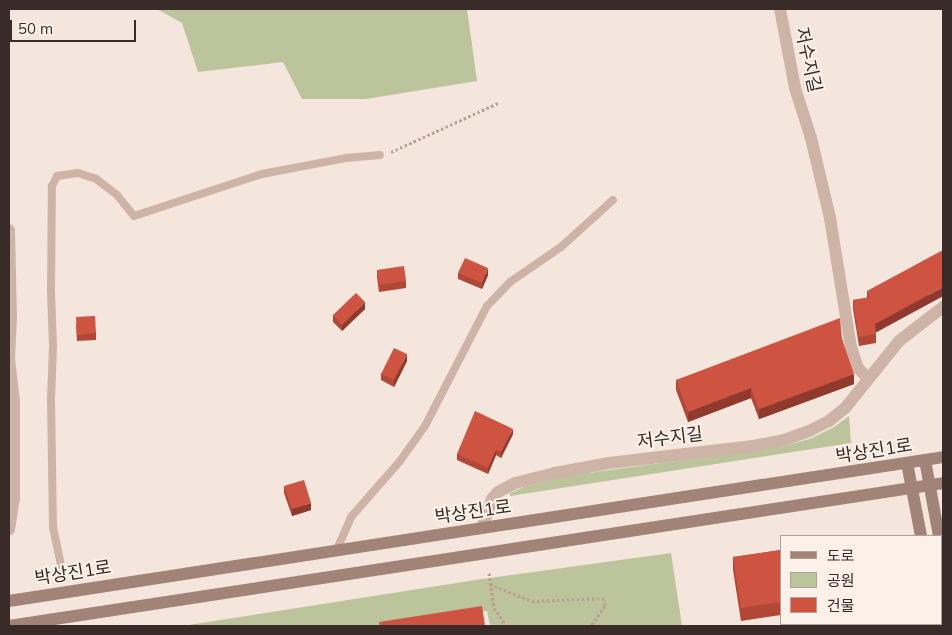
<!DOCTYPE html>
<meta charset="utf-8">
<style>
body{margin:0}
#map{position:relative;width:952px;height:635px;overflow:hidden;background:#f4e6dc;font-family:Mulish,"Noto Sans KR",sans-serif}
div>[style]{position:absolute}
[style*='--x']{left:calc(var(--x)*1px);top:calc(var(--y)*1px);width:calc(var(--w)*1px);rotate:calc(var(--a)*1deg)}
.green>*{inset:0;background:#bbc49b}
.path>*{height:3px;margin-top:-1.5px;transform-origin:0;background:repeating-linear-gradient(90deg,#b99e91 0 2.5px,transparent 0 5px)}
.lane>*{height:8px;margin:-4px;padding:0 4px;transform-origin:4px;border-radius:4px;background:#cdb4a7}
.street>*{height:12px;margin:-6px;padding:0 6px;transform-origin:6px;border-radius:6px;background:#cdb4a7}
.secondary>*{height:12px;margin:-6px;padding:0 6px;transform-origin:6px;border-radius:6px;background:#a18378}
.wall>*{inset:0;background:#b14737}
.shaded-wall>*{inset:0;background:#903a2d}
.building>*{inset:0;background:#ce5340}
span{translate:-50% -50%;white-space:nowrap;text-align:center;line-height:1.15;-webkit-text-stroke:4px #fbf1e9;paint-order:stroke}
.street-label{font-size:18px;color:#392c28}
.frame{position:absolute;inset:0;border:10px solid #392c28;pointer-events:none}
.legend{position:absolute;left:780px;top:535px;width:162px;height:90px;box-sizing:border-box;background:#fbf1e9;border:1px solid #ada29c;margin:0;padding:6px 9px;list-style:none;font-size:15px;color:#392c28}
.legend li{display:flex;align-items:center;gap:10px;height:25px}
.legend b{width:25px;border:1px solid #ada29c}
.scale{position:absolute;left:10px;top:20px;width:126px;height:22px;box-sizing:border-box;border:2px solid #392c28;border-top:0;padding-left:6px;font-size:15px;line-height:18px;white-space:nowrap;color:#392c28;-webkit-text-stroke:4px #fbf1e9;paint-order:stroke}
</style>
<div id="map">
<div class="green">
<div style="clip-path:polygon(157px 9px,467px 9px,477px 81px,366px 99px,302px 99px,283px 62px,198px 72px,182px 23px)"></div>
<div style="clip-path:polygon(849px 416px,851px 443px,510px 496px,510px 493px,524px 487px,566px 476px,785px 446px,812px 438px,834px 427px)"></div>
<div style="clip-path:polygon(671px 553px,682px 626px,490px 626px,487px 611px,386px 626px,182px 626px,482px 579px)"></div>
</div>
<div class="path">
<div style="--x:391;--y:152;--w:118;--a:-24.6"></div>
<div style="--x:489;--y:573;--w:35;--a:82"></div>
<div style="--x:494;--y:608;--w:22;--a:56"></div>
<div style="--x:490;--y:584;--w:45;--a:22"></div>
<div style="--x:532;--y:601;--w:71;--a:-2.4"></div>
<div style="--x:603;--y:598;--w:8;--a:76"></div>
<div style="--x:605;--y:606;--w:24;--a:125"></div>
</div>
<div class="lane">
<div style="--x:337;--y:549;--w:35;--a:-66"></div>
<div style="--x:351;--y:517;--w:74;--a:-48.8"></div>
<div style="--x:400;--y:461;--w:43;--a:-54.5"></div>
<div style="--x:425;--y:426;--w:135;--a:-62.7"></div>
<div style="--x:487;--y:306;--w:33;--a:-46"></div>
<div style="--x:510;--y:282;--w:62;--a:-34.5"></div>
<div style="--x:561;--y:247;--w:70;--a:-42.1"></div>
<div style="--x:61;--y:565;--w:39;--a:-102"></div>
<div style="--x:53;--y:527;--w:128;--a:-90.9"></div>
<div style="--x:51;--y:399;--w:53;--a:-87.8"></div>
<div style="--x:53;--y:346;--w:55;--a:-92.1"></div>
<div style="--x:51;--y:291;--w:105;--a:-89.5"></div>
<div style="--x:52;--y:186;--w:11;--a:-63"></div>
<div style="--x:57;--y:176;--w:21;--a:-8"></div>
<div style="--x:78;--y:173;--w:19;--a:18"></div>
<div style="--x:96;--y:179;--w:26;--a:37"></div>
<div style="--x:117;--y:195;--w:27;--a:51"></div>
<div style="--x:134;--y:216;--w:135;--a:-18.2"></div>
<div style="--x:262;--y:174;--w:86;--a:-10.8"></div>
<div style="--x:346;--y:158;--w:34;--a:-5"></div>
</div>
<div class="street">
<div style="--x:780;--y:9;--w:80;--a:79.2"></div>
<div style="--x:795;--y:88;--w:52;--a:72.3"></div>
<div style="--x:811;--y:138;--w:82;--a:76.6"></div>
<div style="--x:830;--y:218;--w:131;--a:80.8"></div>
<div style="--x:851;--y:347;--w:22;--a:72"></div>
<div style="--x:858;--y:368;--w:14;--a:45"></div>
<div style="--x:9;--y:230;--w:87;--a:88.7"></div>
<div style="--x:11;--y:317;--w:42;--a:92.7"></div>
<div style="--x:9;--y:359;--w:42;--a:83.2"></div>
<div style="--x:14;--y:401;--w:97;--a:90"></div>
<div style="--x:14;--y:498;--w:32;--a:99"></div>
<div style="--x:482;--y:528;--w:31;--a:-71"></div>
<div style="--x:492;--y:499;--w:9;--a:-49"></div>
<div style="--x:498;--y:492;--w:19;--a:-28"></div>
<div style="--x:515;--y:483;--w:41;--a:-14"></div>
<div style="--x:555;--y:473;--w:55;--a:-10.5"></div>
<div style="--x:609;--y:463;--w:145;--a:-6.7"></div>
<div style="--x:753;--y:446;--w:32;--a:-11"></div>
<div style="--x:784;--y:440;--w:27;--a:-20"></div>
<div style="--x:809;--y:431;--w:22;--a:-27"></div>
<div style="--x:829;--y:421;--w:22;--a:-39"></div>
<div style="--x:846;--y:407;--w:85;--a:-51.2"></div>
<div style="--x:899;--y:341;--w:56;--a:-37.7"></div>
</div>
<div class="secondary">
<div style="--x:925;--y:460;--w:77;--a:79.6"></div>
<div style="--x:907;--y:463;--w:74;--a:79.1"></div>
<div style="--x:941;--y:549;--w:16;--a:83"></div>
<div style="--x:9;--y:601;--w:945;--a:-8.76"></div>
<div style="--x:934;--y:624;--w:2;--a:63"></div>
<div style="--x:9;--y:626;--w:945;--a:-8.7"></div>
</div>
<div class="wall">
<div style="clip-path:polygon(377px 270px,406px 281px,406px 288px,379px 292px,377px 277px)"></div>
<div style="clip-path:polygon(458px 273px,488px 275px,482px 289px,458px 279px)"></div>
<div style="clip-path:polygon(867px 291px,943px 296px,876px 332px,876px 343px,859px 346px,853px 309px,853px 300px,867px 298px)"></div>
<div style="clip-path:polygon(365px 309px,342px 331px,333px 322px,333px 315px)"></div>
<div style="clip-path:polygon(76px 324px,96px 333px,96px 340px,77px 341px)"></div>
<div style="clip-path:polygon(842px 339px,854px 384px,759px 419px,751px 398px,688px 422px,676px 390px,676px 380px)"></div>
<div style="clip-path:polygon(407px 361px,394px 387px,381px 380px,381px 374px)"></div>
<div style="clip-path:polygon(513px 434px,501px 458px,496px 455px,488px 474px,457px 460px,457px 454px)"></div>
<div style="clip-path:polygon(284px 486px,311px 510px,292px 516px,284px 493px)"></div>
<div style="clip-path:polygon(781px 550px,781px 615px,741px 621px,733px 570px,733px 557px)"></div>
</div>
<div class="shaded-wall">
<div style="clip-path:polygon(488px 268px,488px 275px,482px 289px,482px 283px)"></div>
<div style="clip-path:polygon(943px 287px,943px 296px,875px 333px,875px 324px)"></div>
<div style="clip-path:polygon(365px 302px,365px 309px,342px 331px,342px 325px)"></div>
<div style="clip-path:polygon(407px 354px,407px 361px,394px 387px,394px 380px)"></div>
<div style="clip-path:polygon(854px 374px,854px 384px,759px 419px,759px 409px)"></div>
<div style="clip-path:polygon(751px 388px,751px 398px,688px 422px,688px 412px)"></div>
<div style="clip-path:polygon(513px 429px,513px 434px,501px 458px,501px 452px)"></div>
<div style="clip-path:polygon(496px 450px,496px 455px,488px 474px,488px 468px)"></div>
<div style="clip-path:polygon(311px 503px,311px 510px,292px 516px,292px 509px)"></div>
</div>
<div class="building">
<div style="clip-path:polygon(943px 250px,943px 287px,875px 324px,876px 334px,859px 337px,853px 300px,870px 297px,867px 291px)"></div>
<div style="clip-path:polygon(465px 258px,488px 268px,482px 283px,458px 273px)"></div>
<div style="clip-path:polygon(404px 266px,406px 281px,379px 285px,377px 270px)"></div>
<div style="clip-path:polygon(356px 293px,365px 302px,342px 325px,333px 315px)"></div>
<div style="clip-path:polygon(95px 316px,96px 333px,77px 335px,76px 317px)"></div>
<div style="clip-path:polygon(840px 318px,842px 339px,854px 374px,759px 409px,751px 388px,688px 412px,676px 380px)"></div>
<div style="clip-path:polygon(394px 348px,407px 354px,394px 380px,381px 374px)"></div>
<div style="clip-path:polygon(475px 411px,513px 429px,501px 452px,496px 450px,488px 468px,457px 454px)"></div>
<div style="clip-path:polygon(304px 480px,311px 503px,292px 509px,284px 486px)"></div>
<div style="clip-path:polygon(781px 550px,781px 602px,741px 608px,733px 557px)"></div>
<div style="clip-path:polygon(482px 606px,485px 626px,380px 626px,379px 622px)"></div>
</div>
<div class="street-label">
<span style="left:808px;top:60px;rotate:78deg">저수지길</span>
<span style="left:670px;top:438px;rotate:-7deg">저수지길</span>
<span style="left:874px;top:451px;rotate:-9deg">박상진1로</span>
<span style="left:473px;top:512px;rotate:-8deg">박상진1로</span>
<span style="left:73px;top:573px;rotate:-9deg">박상진1로</span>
</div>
<div class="frame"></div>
<ul class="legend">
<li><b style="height:6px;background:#a18378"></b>도로</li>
<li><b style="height:14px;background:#bbc49b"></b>공원</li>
<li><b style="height:14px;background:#ce5340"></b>건물</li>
</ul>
<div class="scale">50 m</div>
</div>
